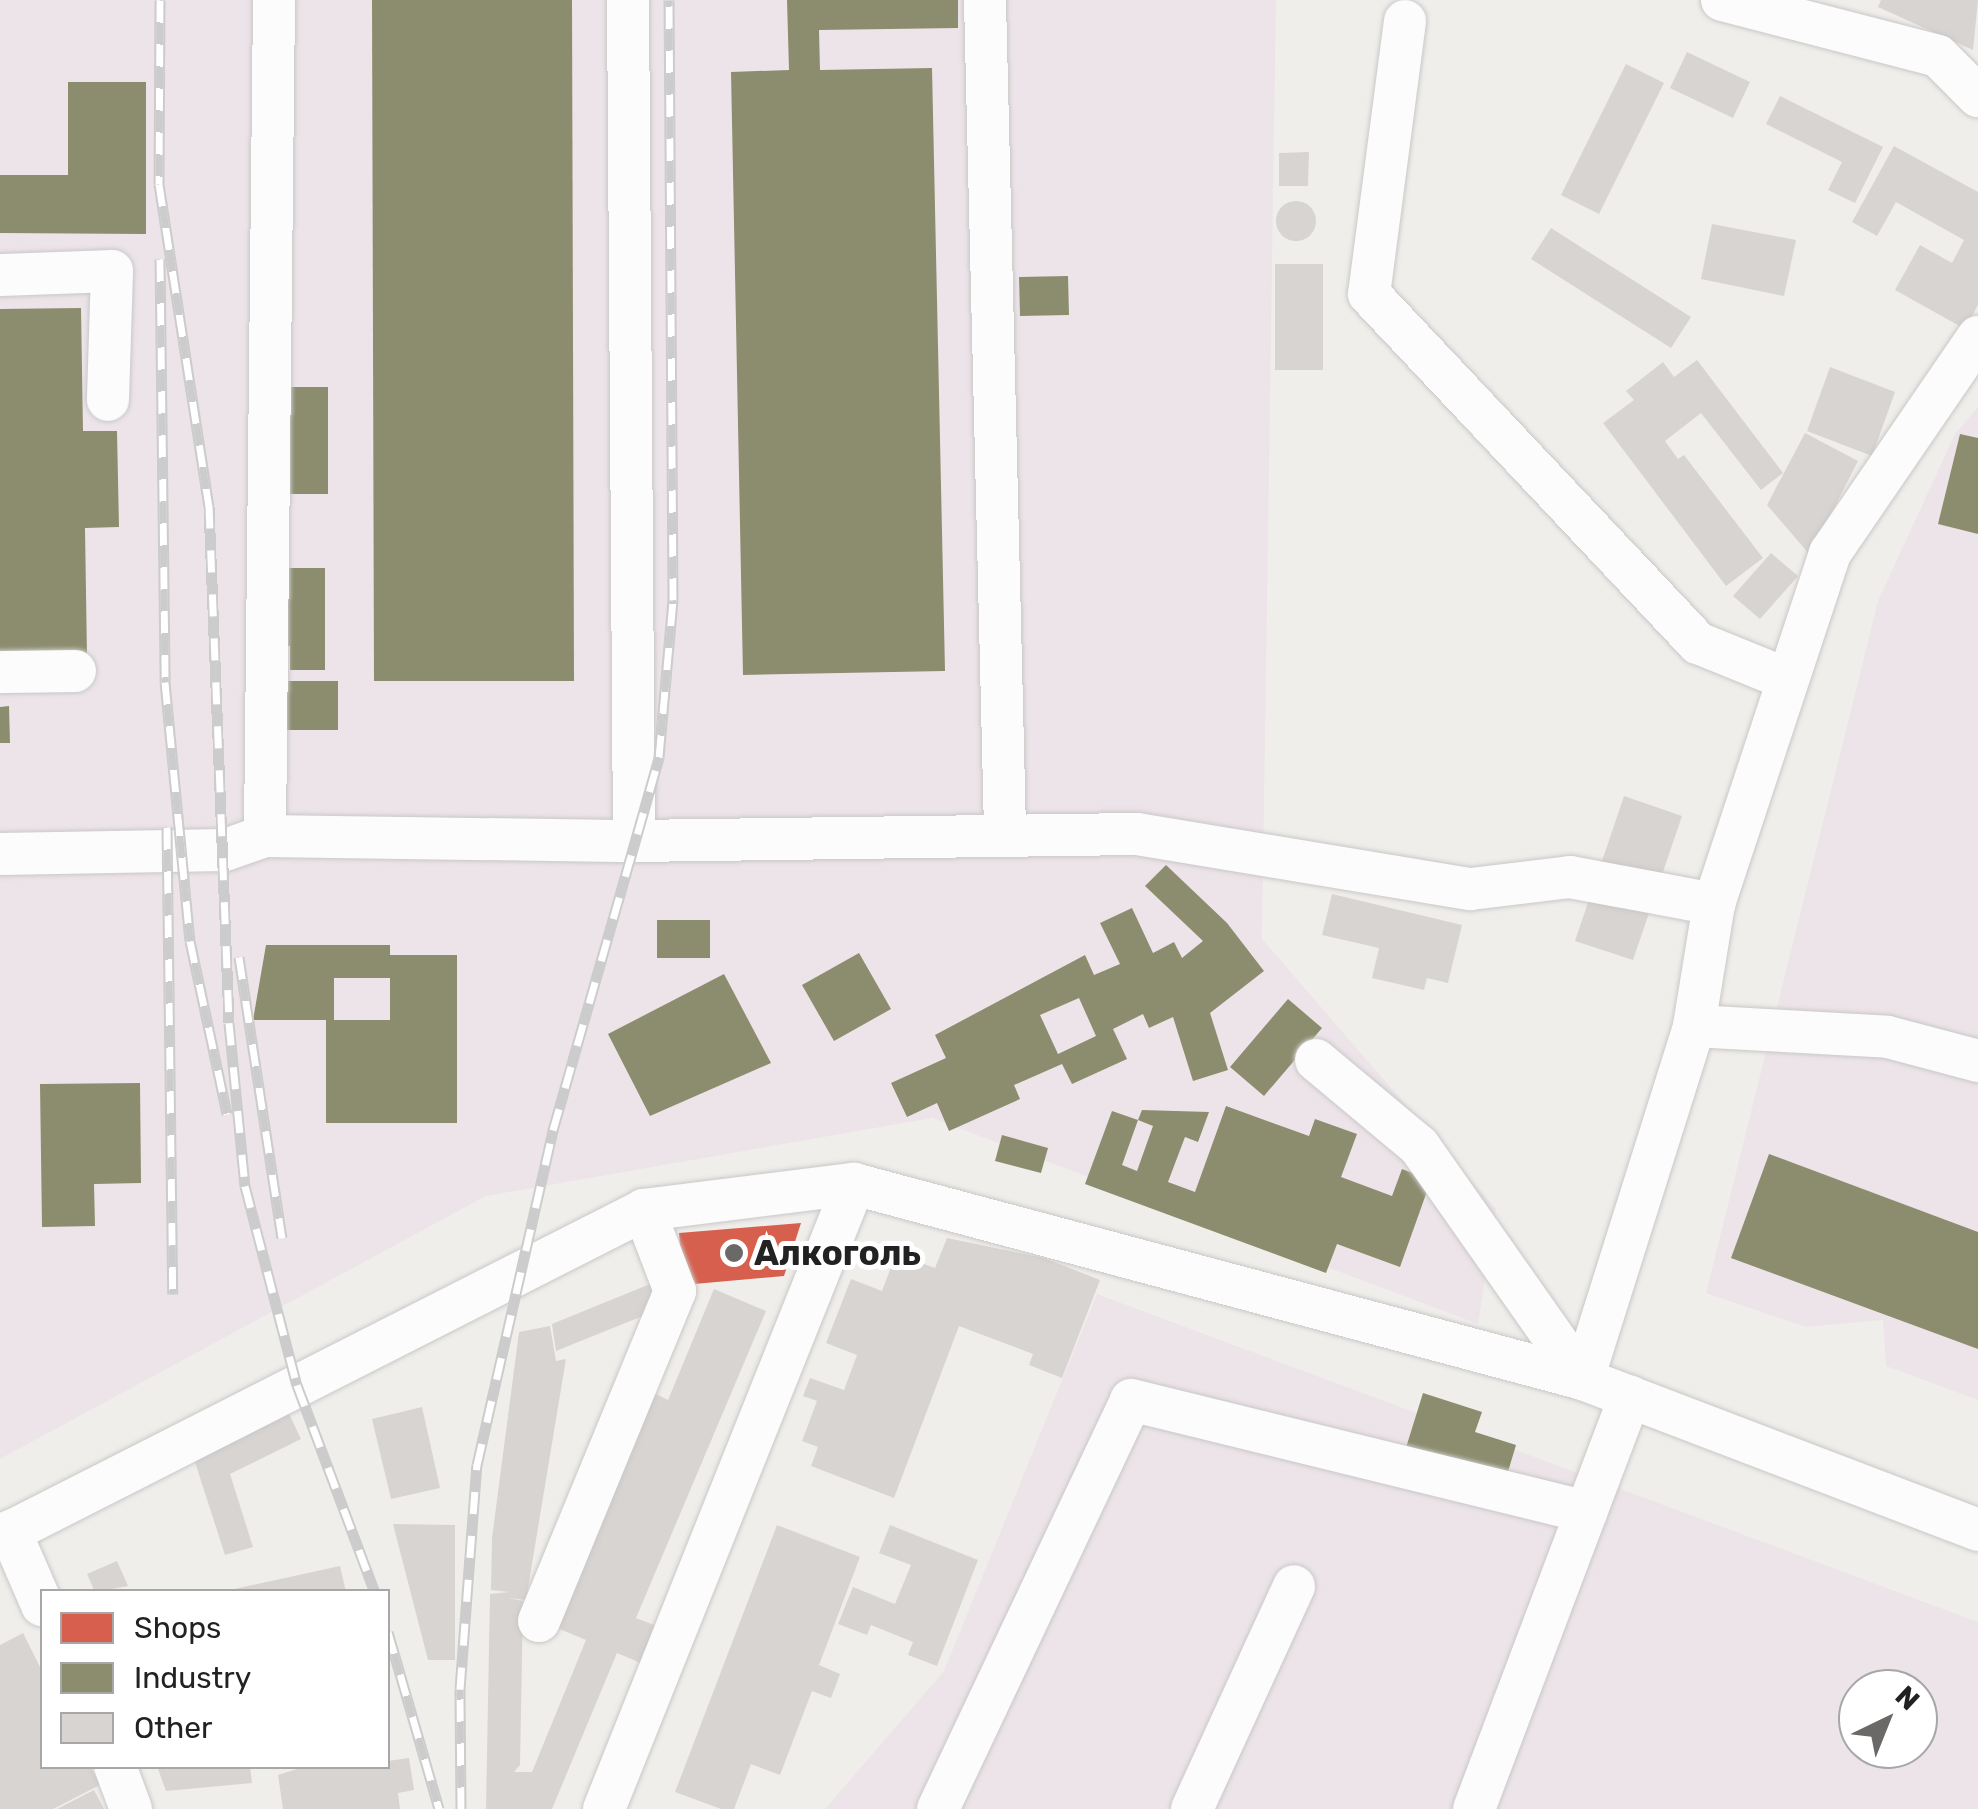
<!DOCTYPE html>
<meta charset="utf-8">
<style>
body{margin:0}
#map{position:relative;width:1978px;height:1809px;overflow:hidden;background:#f0eeeb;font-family:Rubik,sans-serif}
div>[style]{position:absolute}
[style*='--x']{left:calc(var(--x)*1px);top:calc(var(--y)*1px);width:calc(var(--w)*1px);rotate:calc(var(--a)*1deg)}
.industrial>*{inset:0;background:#ede4e9}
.shops>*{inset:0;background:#d6604d}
.industry>*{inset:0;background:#8c8c6e}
.building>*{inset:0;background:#d7d4d2}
.round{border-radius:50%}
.roads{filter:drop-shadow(0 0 2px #c9c8c7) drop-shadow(0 0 2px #c9c8c7)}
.minor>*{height:42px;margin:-21px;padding:0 21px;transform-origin:21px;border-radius:21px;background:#fdfcfc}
.rail>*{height:11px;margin-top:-5.5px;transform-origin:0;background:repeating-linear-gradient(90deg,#fff 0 22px,#ccc 0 44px);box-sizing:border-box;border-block:2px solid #ccc}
.dots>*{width:28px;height:28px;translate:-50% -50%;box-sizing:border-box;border:5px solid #fff;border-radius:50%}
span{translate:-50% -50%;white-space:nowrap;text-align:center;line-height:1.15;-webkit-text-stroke:10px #fff;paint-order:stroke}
.poi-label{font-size:35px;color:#222;font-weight:700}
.left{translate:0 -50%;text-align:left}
.legend{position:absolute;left:40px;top:1589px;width:350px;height:180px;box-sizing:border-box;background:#fff;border:2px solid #a7a7a7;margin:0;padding:12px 18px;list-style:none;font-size:30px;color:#222}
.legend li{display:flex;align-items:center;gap:20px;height:50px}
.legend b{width:50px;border:2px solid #a7a7a7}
.north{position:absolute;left:1838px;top:1669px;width:100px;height:100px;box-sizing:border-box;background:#fff;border:2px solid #a7a7a7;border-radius:50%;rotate:43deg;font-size:28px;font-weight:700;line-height:40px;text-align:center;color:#222}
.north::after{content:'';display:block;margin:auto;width:35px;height:45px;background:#6a6968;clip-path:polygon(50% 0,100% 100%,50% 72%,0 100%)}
</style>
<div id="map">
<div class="industrial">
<div style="clip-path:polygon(0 0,1276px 0,1262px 939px,1496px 1209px,1478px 1324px,932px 1118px,486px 1196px,0 1459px)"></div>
<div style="clip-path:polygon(1978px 407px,1978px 1400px,1886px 1366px,1883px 1320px,1806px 1327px,1706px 1293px,1878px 601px,1955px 434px)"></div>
<div style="clip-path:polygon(evenodd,1097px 1294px,1978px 1622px,1978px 1809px,825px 1809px,944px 1671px,1097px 1294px,1858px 1689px,1918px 1689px,1918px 1749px,1858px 1749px,1858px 1689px)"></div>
</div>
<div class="shops">
<div style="clip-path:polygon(801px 1223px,784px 1276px,683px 1285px,679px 1233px)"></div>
</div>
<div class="industry">
<div style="clip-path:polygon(372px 0,572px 0,574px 681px,374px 681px)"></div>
<div style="clip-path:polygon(787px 0,958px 0,958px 28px,819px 30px,820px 70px,932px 68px,945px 671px,743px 675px,731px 72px,789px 70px)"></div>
<div style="clip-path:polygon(68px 82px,146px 82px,146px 234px,0 233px,0 175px,68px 175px)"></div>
<div style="clip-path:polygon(1068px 276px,1069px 315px,1020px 316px,1019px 277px)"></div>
<div style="clip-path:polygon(81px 308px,83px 431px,117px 431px,119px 527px,85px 528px,87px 658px,0 660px,0 309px)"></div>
<div style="clip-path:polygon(288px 387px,328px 387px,328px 494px,288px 494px)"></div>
<div style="clip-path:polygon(1960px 434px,1978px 438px,1978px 534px,1938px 524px)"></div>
<div style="clip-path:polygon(272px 568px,325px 568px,325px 670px,290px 670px,290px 646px,273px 646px)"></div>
<div style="clip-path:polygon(287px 681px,338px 681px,338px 730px,287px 730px)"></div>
<div style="clip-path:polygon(9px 706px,10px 743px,0 743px,0 707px)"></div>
<div style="clip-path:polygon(evenodd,1166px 865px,1227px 923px,1264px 971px,1210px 1013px,1228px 1070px,1193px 1081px,1173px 1017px,1149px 1028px,1143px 1014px,1113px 1029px,1127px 1059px,1072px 1084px,1062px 1064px,1014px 1085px,1020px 1099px,949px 1131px,937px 1103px,907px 1117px,891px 1083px,946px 1058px,935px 1035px,1085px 955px,1094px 975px,1120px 964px,1100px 923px,1132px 908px,1153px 953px,1174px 942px,1182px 958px,1203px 941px,1145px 886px,1166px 865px,1079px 998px,1096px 1036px,1058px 1054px,1040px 1015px,1079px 998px)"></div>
<div style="clip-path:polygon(657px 920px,710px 920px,710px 958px,657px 958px)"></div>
<div style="clip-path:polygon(evenodd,266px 945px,390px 945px,390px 955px,457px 955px,457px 1123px,326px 1123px,326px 1020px,253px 1020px,266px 945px,334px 978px,390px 978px,390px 1020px,334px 1020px,334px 978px)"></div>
<div style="clip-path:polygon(859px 953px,891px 1009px,834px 1041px,802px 985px)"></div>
<div style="clip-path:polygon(724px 974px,771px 1063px,650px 1116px,608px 1034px)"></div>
<div style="clip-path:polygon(1288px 999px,1322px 1028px,1264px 1096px,1230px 1067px)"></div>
<div style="clip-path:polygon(140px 1083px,141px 1183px,94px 1184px,95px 1226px,42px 1227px,40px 1084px)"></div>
<div style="clip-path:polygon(1226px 1106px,1309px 1136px,1315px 1119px,1357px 1134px,1341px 1177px,1392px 1196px,1402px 1169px,1431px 1180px,1400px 1267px,1337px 1244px,1326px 1273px,1085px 1184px,1112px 1111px,1138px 1120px,1122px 1165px,1137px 1171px,1153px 1126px,1138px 1120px,1142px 1110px,1209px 1112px,1198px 1142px,1185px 1137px,1168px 1182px,1195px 1192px)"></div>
<div style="clip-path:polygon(1002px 1135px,1048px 1148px,1041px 1173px,995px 1161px)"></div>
<div style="clip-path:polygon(1769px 1154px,1978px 1232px,1978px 1349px,1731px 1258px)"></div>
<div style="clip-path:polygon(1423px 1393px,1482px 1412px,1475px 1432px,1516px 1445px,1504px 1485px,1404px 1454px)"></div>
</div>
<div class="building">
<div style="clip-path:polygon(1881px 0,1978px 0,1973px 50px,1878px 7px)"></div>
<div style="clip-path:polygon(1687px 52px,1750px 82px,1733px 118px,1670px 88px)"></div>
<div style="clip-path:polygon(1626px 64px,1664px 83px,1599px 214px,1561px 195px)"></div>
<div style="clip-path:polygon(1780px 96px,1883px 147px,1855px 203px,1828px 190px,1842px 162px,1766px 124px)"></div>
<div style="clip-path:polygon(1894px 146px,1978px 192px,1978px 305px,1965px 329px,1895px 290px,1920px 245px,1952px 263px,1964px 240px,1896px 202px,1877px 236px,1852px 222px)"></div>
<div style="clip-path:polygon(1309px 152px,1308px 186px,1279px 186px,1279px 153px)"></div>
<div class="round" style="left:1276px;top:201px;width:40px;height:40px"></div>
<div style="clip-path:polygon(1712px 224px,1796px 240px,1784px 296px,1701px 279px)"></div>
<div style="clip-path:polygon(1551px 228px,1691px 317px,1671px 348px,1531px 259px)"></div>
<div style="clip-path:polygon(1275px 264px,1323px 264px,1323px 370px,1275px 370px)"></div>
<div style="clip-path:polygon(1697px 360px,1783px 473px,1761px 490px,1701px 413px,1665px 441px,1678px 459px,1684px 455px,1763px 558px,1726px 586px,1603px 423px,1634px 400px,1626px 391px,1663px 362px,1674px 377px)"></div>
<div style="clip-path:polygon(1830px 367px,1895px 392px,1872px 456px,1807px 431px)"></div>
<div style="clip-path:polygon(1805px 433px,1858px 461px,1810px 555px,1767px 505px)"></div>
<div style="clip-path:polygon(1771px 553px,1798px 576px,1760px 619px,1733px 596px)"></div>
<div style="clip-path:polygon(1624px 796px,1682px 816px,1633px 960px,1575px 941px)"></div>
<div style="clip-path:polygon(1332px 894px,1462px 925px,1448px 983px,1427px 978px,1424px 990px,1372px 978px,1379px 948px,1322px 935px)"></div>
<div style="clip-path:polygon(947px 1238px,1044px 1258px,1100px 1280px,1062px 1378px,1029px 1365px,1033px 1354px,959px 1326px,894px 1498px,811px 1466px,818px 1447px,802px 1441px,817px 1401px,803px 1396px,810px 1378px,844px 1390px,857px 1355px,826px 1343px,851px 1279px,882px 1291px,896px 1254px,935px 1268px)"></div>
<div style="clip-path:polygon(655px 1282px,665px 1307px,556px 1351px,552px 1324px)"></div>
<div style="clip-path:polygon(714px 1289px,766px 1311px,636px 1618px,659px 1627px,643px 1664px,617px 1653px,552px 1809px,486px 1809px,490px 1594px,509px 1592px,491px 1590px,492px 1538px,519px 1332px,550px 1326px,556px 1361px,566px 1359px,526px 1600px,508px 1598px,523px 1601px,520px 1765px,514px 1772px,532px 1772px,586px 1640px,555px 1627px,654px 1393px,668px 1400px)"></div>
<div style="clip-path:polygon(422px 1407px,440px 1488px,391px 1499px,372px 1419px)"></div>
<div style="clip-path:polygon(289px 1414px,301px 1439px,230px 1474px,253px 1547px,225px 1555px,193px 1456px)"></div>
<div style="clip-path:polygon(393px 1524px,455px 1525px,455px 1660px,428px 1660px)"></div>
<div style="clip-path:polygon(777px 1525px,860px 1557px,819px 1665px,840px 1674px,831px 1698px,812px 1691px,780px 1775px,751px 1764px,734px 1809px,721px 1809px,675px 1792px)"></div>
<div style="clip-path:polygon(890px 1525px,978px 1560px,937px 1666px,908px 1655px,913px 1642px,871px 1625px,867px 1635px,838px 1624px,853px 1587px,895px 1604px,911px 1565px,879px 1553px)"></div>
<div style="clip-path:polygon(117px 1561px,128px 1586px,95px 1592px,87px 1574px)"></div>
<div style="clip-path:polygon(340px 1566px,346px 1592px,230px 1592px,230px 1590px)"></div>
<div style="clip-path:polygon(23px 1633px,42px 1671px,42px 1766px,90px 1766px,100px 1785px,53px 1809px,0 1809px,0 1645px)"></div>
<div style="clip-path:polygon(409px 1758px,414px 1790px,398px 1793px,400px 1809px,283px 1809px,278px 1775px,307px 1766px,388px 1766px,388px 1761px)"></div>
<div style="clip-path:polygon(157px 1766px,250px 1766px,252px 1783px,166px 1791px)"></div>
<div style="clip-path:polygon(94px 1790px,104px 1809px,57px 1809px)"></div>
</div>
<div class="roads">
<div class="minor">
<div style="--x:274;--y:0;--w:836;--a:90.62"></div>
<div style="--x:265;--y:836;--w:369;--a:0.8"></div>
<div style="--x:628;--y:0;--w:841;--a:89.59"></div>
<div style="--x:634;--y:841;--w:503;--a:-0.8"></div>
<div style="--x:1137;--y:834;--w:338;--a:9.4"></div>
<div style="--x:1471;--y:889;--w:100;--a:-6.9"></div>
<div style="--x:1570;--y:877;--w:147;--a:10.6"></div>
<div style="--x:985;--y:0;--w:831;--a:88.62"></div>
<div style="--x:1722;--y:0;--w:223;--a:14.5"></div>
<div style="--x:1938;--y:56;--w:57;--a:45"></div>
<div style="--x:1405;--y:21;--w:275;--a:97.5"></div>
<div style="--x:1369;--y:294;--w:480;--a:46.7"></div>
<div style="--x:1698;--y:643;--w:93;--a:22.1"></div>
<div style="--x:0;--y:275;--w:112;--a:-2"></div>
<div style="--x:112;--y:271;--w:129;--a:91.8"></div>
<div style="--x:0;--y:672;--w:75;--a:-0.8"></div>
<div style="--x:0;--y:854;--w:225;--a:-1"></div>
<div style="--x:225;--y:850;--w:42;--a:-19.3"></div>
<div style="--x:1694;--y:1026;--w:194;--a:3.2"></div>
<div style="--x:1888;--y:1037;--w:93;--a:14.9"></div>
<div style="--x:1316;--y:1060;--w:134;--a:39.9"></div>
<div style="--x:1419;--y:1146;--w:285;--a:54.9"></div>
<div style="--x:1583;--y:1379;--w:370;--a:-72.5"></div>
<div style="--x:1694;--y:1026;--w:124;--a:-80.7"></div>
<div style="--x:1714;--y:904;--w:370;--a:-71.7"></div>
<div style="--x:1830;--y:553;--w:262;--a:-55.6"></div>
<div style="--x:10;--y:1531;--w:81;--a:66.6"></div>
<div style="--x:0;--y:1537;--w:722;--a:-26.92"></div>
<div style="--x:644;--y:1210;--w:212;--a:-7.1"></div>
<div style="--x:854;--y:1184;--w:755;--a:14.98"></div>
<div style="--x:1583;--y:1379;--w:423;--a:20.9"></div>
<div style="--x:539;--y:1621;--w:357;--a:-67.6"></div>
<div style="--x:675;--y:1291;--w:87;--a:-110.9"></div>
<div style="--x:115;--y:1766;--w:46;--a:69.6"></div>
<div style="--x:604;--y:1809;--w:673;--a:-68.2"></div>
<div style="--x:938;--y:1809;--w:452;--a:-64.7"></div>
<div style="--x:1131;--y:1400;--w:469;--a:13.8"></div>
<div style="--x:1192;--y:1809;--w:245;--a:-65.4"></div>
<div style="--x:1474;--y:1809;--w:441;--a:-69.3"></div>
</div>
</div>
<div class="rail">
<div style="--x:160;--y:0;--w:184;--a:90.3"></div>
<div style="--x:159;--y:184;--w:326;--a:81.2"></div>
<div style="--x:209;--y:506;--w:517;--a:87.78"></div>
<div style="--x:229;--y:1023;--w:164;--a:84.4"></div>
<div style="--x:245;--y:1186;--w:206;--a:75.4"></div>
<div style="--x:297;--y:1385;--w:221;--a:69.4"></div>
<div style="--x:160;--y:259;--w:423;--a:89.3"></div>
<div style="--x:165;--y:682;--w:260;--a:84.5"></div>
<div style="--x:190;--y:941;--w:177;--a:77.9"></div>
<div style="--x:167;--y:827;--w:467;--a:89.3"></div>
<div style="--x:239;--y:957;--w:284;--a:81.3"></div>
<div style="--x:388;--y:1632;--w:184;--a:73.9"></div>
<div style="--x:461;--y:1809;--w:120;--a:-90.5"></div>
<div style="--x:460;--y:1689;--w:225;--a:-85.7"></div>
<div style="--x:477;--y:1465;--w:344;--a:-77.2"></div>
<div style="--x:553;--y:1130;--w:388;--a:-74.1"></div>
<div style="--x:659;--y:757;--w:158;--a:-84.9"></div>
<div style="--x:673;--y:600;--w:600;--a:-90.38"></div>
</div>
<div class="dots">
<div style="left:734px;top:1253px;background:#6a6968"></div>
</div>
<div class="poi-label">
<span class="left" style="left:754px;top:1253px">Алкоголь</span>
</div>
<ul class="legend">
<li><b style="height:28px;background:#d6604d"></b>Shops</li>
<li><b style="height:28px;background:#8c8c6e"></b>Industry</li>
<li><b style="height:28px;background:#d7d4d2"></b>Other</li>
</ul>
<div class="north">N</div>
</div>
